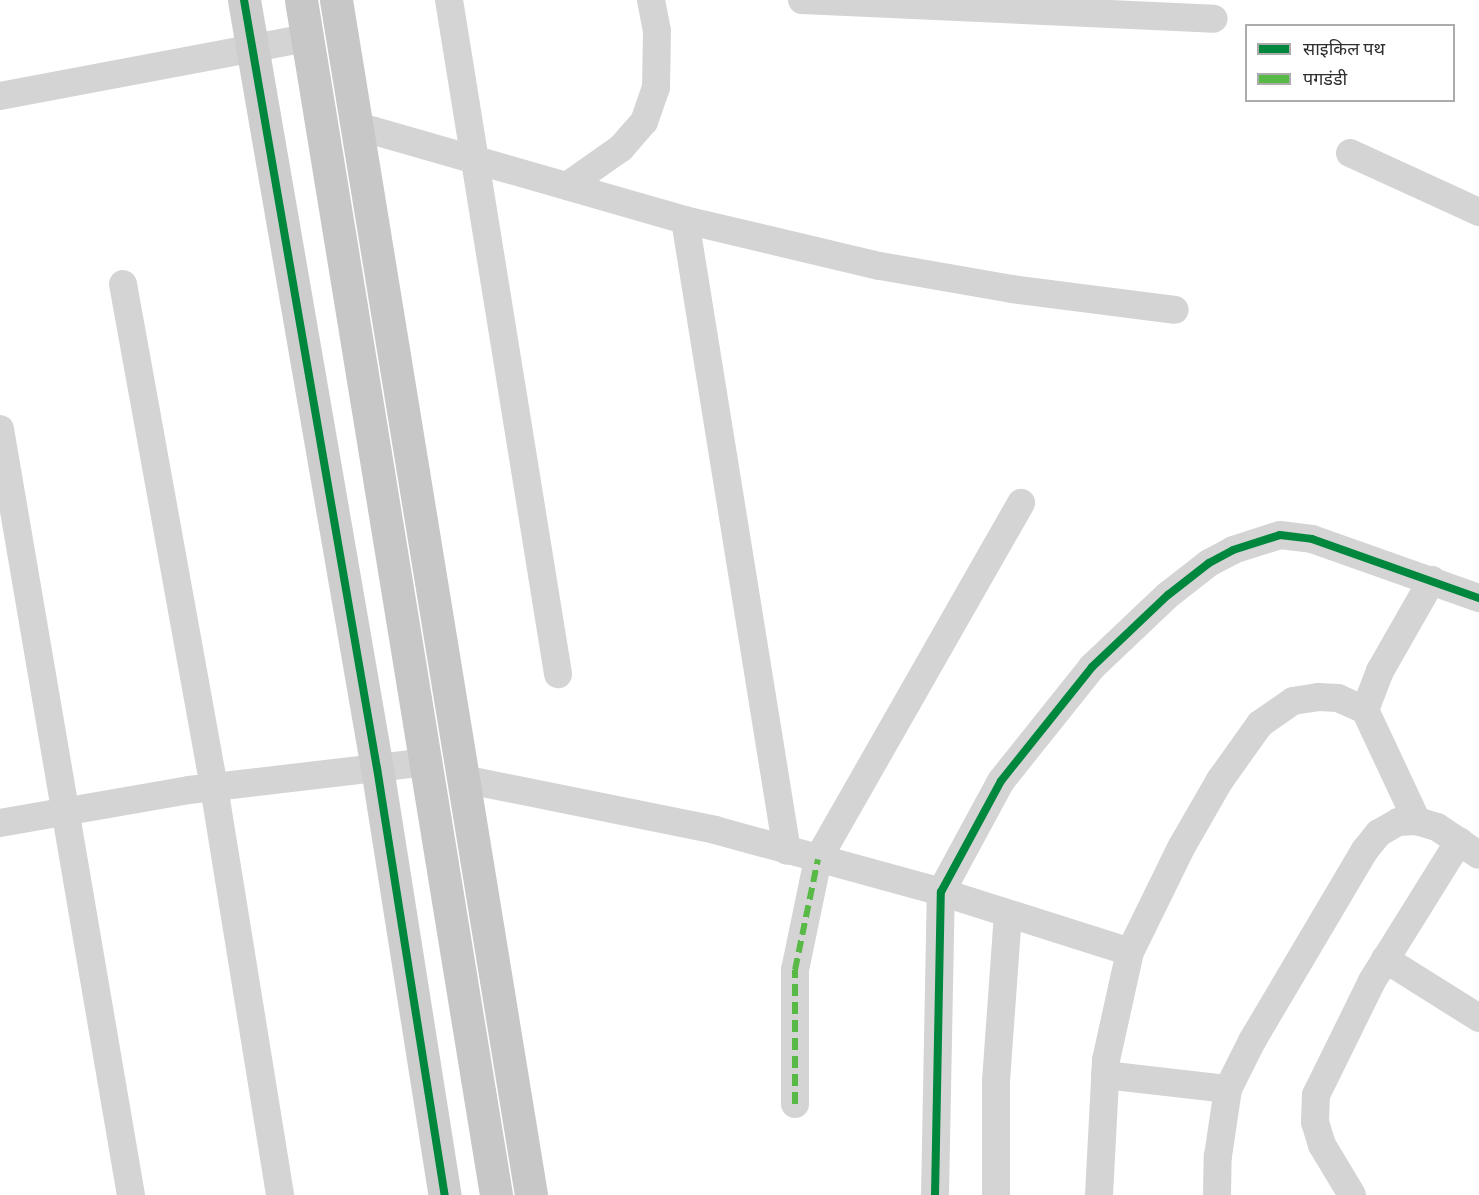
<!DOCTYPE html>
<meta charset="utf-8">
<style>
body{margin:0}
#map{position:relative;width:1479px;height:1195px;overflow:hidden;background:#fff;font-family:"PT Sans Narrow","Noto Sans Devanagari",sans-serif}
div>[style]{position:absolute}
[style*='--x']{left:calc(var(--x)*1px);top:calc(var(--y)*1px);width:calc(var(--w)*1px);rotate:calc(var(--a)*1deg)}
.street>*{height:28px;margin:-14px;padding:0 14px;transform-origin:14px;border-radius:14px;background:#d4d4d4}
.secondary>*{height:33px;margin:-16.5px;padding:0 16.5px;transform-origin:16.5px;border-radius:16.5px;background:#cdcdcd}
.primary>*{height:33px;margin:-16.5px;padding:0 16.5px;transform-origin:16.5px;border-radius:16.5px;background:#c7c7c7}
.quiet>*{height:6px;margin-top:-3px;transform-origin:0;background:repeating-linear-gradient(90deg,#58b947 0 12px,transparent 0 18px)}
.cycleway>*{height:8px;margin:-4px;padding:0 4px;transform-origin:4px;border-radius:4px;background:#00873e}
span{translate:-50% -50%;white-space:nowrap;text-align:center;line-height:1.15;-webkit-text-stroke:6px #fff;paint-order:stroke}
.legend{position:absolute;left:1245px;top:24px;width:210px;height:78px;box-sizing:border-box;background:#fff;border:2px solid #acacac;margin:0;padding:8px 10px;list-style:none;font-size:18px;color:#2f2f2f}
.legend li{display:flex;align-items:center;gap:12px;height:30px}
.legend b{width:30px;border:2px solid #acacac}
</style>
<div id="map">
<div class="street">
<div style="--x:449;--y:0;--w:683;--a:80.81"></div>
<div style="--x:802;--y:0;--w:412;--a:2.6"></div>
<div style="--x:0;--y:96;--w:312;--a:-10.7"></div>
<div style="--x:357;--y:126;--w:341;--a:16"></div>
<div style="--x:685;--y:220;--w:200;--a:13.3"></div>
<div style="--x:880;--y:266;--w:134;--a:9.9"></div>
<div style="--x:1012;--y:289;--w:164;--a:7.3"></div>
<div style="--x:1350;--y:153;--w:142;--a:24.6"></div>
<div style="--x:567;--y:186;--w:66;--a:-35.1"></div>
<div style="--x:621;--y:148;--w:35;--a:-49"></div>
<div style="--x:644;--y:122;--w:36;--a:-71"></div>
<div style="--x:656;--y:88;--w:57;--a:-89"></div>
<div style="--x:657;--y:31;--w:32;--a:-101"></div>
<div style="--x:685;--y:220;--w:639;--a:80.82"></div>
<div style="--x:123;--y:284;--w:511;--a:79.75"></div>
<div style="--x:214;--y:787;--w:413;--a:80.8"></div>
<div style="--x:0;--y:429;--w:777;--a:80.3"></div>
<div style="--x:1365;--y:710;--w:42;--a:-69"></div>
<div style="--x:1380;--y:671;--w:105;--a:-60.3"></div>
<div style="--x:463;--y:779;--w:257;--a:11.4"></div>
<div style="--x:715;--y:830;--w:234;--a:15.3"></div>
<div style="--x:941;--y:892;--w:198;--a:17.6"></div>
<div style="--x:0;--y:823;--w:192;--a:-9.9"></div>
<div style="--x:189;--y:790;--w:239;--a:-6.7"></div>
<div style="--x:1385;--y:959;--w:111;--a:32.1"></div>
<div style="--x:1105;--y:1075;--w:124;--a:6.5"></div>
<div style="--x:795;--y:1104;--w:134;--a:-90"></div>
<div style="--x:795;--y:970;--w:113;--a:-78.3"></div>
<div style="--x:818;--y:859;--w:410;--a:-60.3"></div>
<div style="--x:935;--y:1195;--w:303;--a:-88.9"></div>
<div style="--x:941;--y:892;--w:126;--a:-61.6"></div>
<div style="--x:1001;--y:781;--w:146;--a:-51.4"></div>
<div style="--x:1092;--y:667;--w:105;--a:-43.5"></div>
<div style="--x:1168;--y:595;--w:52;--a:-38"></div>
<div style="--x:1209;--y:563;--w:27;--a:-28"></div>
<div style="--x:1233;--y:550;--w:49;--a:-17.7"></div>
<div style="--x:1280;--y:535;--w:32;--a:7"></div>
<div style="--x:1312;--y:539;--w:177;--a:19.5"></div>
<div style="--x:996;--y:1195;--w:114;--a:-90"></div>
<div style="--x:996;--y:1081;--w:167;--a:-85.9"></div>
<div style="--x:1099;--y:1195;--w:135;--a:-87"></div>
<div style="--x:1106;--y:1060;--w:111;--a:-77.5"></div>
<div style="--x:1130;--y:952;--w:118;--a:-63.9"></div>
<div style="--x:1182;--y:846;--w:76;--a:-60.1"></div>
<div style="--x:1220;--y:780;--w:69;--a:-54.5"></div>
<div style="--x:1260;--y:724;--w:40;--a:-34.9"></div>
<div style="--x:1293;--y:701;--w:25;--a:-9"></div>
<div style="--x:1318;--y:697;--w:20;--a:3"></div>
<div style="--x:1338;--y:698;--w:30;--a:24"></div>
<div style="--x:1365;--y:710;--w:123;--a:64.9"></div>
<div style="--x:1217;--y:1195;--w:39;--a:-89"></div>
<div style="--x:1218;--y:1156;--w:68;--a:-81.5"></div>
<div style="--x:1228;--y:1089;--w:54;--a:-63.4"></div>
<div style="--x:1252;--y:1041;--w:222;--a:-59.4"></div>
<div style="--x:1365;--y:850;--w:22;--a:-51"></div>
<div style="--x:1379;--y:833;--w:22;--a:-30"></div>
<div style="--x:1398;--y:822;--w:19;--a:-3"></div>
<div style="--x:1417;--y:821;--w:21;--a:17"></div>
<div style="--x:1437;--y:827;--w:50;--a:33.7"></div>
<div style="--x:1352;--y:1195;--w:58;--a:-121"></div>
<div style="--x:1322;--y:1145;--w:24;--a:-107"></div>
<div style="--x:1315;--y:1122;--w:27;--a:-88"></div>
<div style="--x:1316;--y:1095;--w:127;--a:-63.8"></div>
<div style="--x:1372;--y:981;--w:165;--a:-58.1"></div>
</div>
<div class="secondary">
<div style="--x:244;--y:0;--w:779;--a:80.18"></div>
<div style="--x:377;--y:768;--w:432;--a:81"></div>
</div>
<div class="primary">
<div style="--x:301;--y:0;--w:1211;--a:80.73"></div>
<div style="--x:336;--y:0;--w:1211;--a:80.73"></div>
</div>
<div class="quiet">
<div style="--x:795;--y:1104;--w:134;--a:-90"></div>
<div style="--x:795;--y:970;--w:113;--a:-78.3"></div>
</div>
<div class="cycleway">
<div style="--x:244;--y:0;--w:779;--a:80.18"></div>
<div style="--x:377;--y:768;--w:432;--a:81"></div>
<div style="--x:935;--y:1195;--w:303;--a:-88.9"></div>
<div style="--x:941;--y:892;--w:126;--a:-61.6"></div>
<div style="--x:1001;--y:781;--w:146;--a:-51.4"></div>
<div style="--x:1092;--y:667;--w:105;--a:-43.5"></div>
<div style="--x:1168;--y:595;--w:52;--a:-38"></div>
<div style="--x:1209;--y:563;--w:27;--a:-28"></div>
<div style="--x:1233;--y:550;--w:49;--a:-17.7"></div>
<div style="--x:1280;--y:535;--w:32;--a:7"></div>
<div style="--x:1312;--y:539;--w:177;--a:19.5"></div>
</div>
<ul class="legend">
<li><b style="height:8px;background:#00873e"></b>साइकिल पथ</li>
<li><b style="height:8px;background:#58b947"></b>पगडंडी</li>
</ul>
</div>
